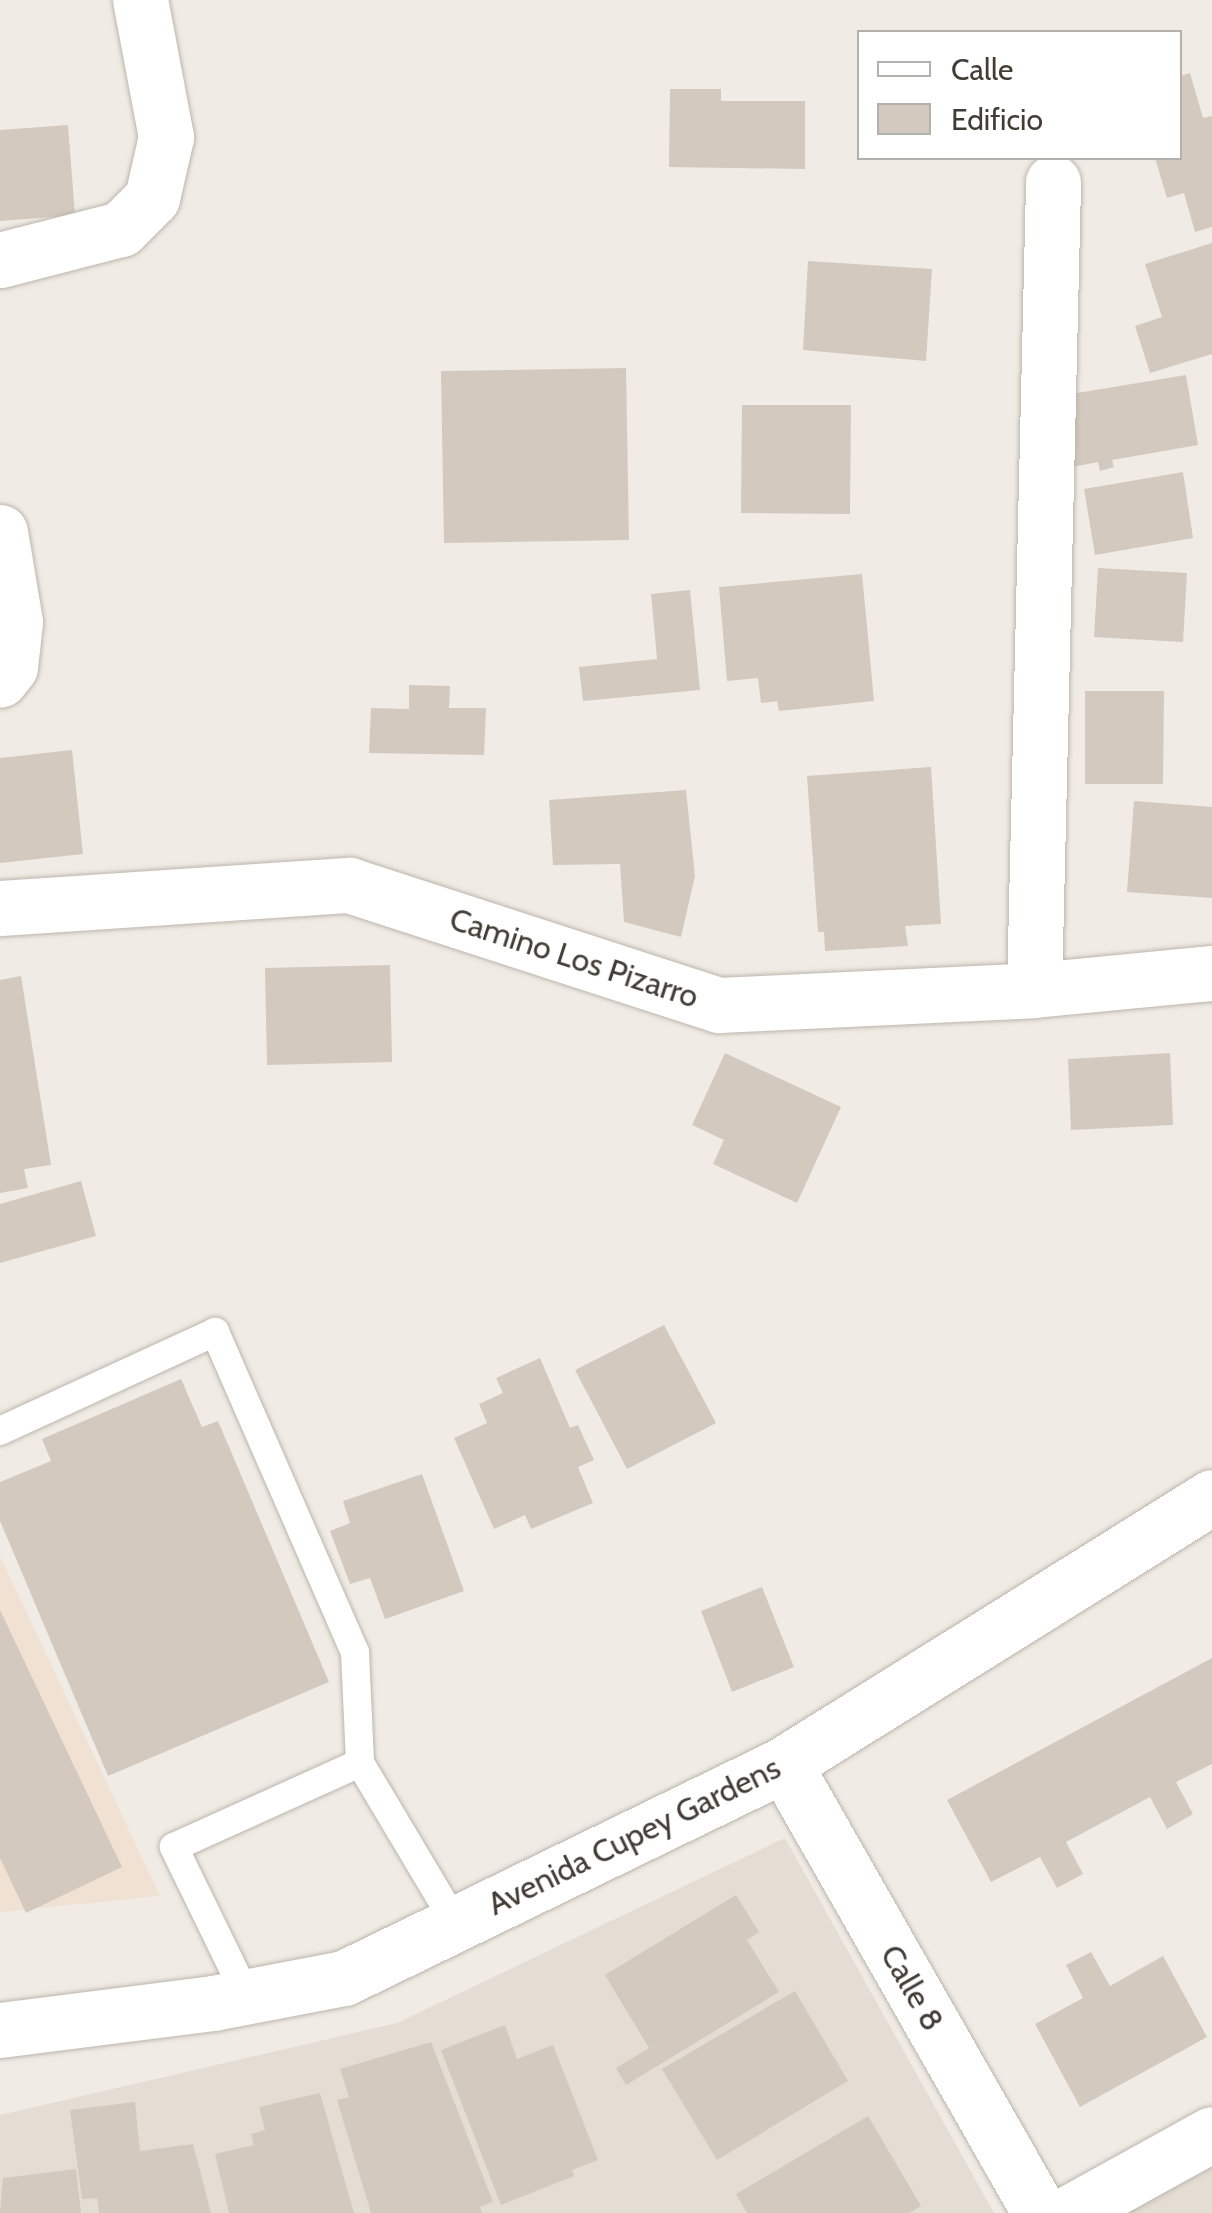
<!DOCTYPE html>
<style>
body{margin:0}
#map{position:relative;width:1212px;height:2213px;overflow:hidden;background:#f0ece5;font-family:Cabin,sans-serif}
div>[style]{position:absolute}
[style*='--x']{left:calc(var(--x)*1px);top:calc(var(--y)*1px);width:calc(var(--w)*1px);rotate:calc(var(--a)*1deg)}
.residential>*{inset:0;background:#e3ddd4}
.commercial>*{inset:0;background:#f0e1d2}
.building>*{inset:0;background:#d3c9bf}
.roads{filter:drop-shadow(0 0 2px #bdb5ac) drop-shadow(0 0 2px #bdb5ac)}
.service>*{height:28px;margin:-14px;padding:0 14px;transform-origin:14px;border-radius:14px;background:#fff}
.minor>*{height:55px;margin:-27.5px;padding:0 27.5px;transform-origin:27.5px;border-radius:27.5px;background:#fff}
span{translate:-50% -50%;white-space:nowrap;text-align:center;line-height:1.15;-webkit-text-stroke:10px #fff;paint-order:stroke}
.street-label{font-size:32px;color:#423c35}
.legend{position:absolute;left:857px;top:30px;width:325px;height:130px;box-sizing:border-box;background:#fff;border:2px solid #b3b1ae;margin:0;padding:12px 18px;list-style:none;font-size:30px;color:#423c35}
.legend li{display:flex;align-items:center;gap:20px;height:50px}
.legend b{width:50px;border:2px solid #b3b1ae}
</style>
<div id="map">
<div class="residential">
<div style="clip-path:polygon(785px 1838px,994px 2213px,0 2213px,0 2115px,397px 2023px)"></div>
<div style="clip-path:polygon(1212px 2120px,1212px 2213px,1061px 2213px)"></div>
</div>
<div class="commercial">
<div style="clip-path:polygon(0 1556px,160px 1896px,0 1912px)"></div>
</div>
<div class="building">
<div style="clip-path:polygon(1190px 73px,1203px 118px,1212px 116px,1212px 227px,1195px 232px,1184px 193px,1167px 198px,1155px 158px,1180px 158px,1180px 76px)"></div>
<div style="clip-path:polygon(670px 89px,721px 89px,721px 101px,805px 101px,805px 169px,669px 167px)"></div>
<div style="clip-path:polygon(68px 125px,75px 215px,0 221px,0 130px)"></div>
<div style="clip-path:polygon(1212px 243px,1212px 354px,1150px 373px,1135px 326px,1162px 317px,1145px 264px)"></div>
<div style="clip-path:polygon(808px 261px,932px 269px,926px 361px,803px 350px)"></div>
<div style="clip-path:polygon(626px 368px,629px 540px,444px 543px,441px 371px)"></div>
<div style="clip-path:polygon(1186px 375px,1198px 445px,1112px 460px,1114px 467px,1100px 471px,1098px 462px,1072px 467px,1059px 396px)"></div>
<div style="clip-path:polygon(742px 405px,851px 405px,850px 514px,741px 513px)"></div>
<div style="clip-path:polygon(1183px 472px,1193px 538px,1095px 555px,1084px 489px)"></div>
<div style="clip-path:polygon(1098px 568px,1187px 573px,1183px 642px,1094px 637px)"></div>
<div style="clip-path:polygon(862px 574px,874px 701px,779px 711px,777px 701px,761px 703px,758px 678px,727px 681px,719px 587px)"></div>
<div style="clip-path:polygon(690px 590px,700px 690px,583px 701px,579px 667px,657px 659px,651px 594px)"></div>
<div style="clip-path:polygon(409px 685px,450px 686px,449px 708px,486px 708px,484px 755px,369px 753px,371px 708px,409px 709px)"></div>
<div style="clip-path:polygon(1085px 691px,1164px 691px,1163px 784px,1085px 784px)"></div>
<div style="clip-path:polygon(72px 750px,83px 854px,0 863px,0 758px)"></div>
<div style="clip-path:polygon(931px 767px,941px 924px,905px 926px,908px 946px,825px 951px,824px 932px,818px 932px,807px 776px)"></div>
<div style="clip-path:polygon(686px 790px,695px 876px,681px 937px,624px 922px,620px 864px,553px 865px,549px 800px)"></div>
<div style="clip-path:polygon(1134px 801px,1212px 807px,1212px 898px,1127px 892px)"></div>
<div style="clip-path:polygon(390px 965px,392px 1062px,267px 1065px,265px 968px)"></div>
<div style="clip-path:polygon(21px 976px,51px 1165px,24px 1169px,28px 1188px,0 1193px,0 980px)"></div>
<div style="clip-path:polygon(725px 1053px,841px 1107px,797px 1203px,713px 1164px,724px 1140px,692px 1125px)"></div>
<div style="clip-path:polygon(1170px 1053px,1173px 1125px,1071px 1130px,1068px 1059px)"></div>
<div style="clip-path:polygon(81px 1181px,96px 1236px,0 1263px,0 1204px)"></div>
<div style="clip-path:polygon(664px 1325px,716px 1423px,627px 1469px,575px 1370px)"></div>
<div style="clip-path:polygon(540px 1358px,570px 1428px,578px 1425px,594px 1460px,578px 1467px,593px 1503px,531px 1529px,525px 1515px,494px 1529px,454px 1438px,487px 1423px,479px 1404px,503px 1393px,496px 1378px)"></div>
<div style="clip-path:polygon(181px 1379px,202px 1427px,218px 1421px,329px 1682px,108px 1776px,0 1521px,0 1482px,51px 1461px,42px 1439px)"></div>
<div style="clip-path:polygon(422px 1474px,464px 1591px,385px 1619px,370px 1578px,350px 1584px,330px 1531px,350px 1523px,343px 1501px)"></div>
<div style="clip-path:polygon(762px 1587px,794px 1667px,732px 1692px,701px 1611px)"></div>
<div style="clip-path:polygon(0 1610px,122px 1867px,26px 1913px,0 1858px)"></div>
<div style="clip-path:polygon(1212px 1658px,1212px 1764px,1176px 1782px,1193px 1814px,1167px 1829px,1150px 1797px,1066px 1842px,1083px 1874px,1057px 1888px,1040px 1857px,991px 1882px,947px 1800px)"></div>
<div style="clip-path:polygon(736px 1895px,759px 1932px,747px 1940px,779px 1992px,626px 2085px,616px 2068px,649px 2048px,605px 1975px)"></div>
<div style="clip-path:polygon(1091px 1952px,1110px 1986px,1163px 1956px,1207px 2037px,1080px 2107px,1035px 2024px,1083px 1998px,1066px 1965px)"></div>
<div style="clip-path:polygon(795px 1991px,848px 2081px,717px 2160px,662px 2069px)"></div>
<div style="clip-path:polygon(505px 2025px,517px 2059px,553px 2045px,598px 2160px,572px 2170px,574px 2176px,501px 2205px,441px 2050px)"></div>
<div style="clip-path:polygon(431px 2042px,493px 2202px,480px 2207px,482px 2213px,371px 2213px,337px 2100px,349px 2097px,340px 2069px)"></div>
<div style="clip-path:polygon(320px 2093px,354px 2213px,229px 2213px,215px 2154px,254px 2145px,251px 2134px,265px 2130px,259px 2107px)"></div>
<div style="clip-path:polygon(135px 2102px,140px 2151px,193px 2144px,211px 2213px,99px 2213px,97px 2198px,82px 2199px,70px 2110px)"></div>
<div style="clip-path:polygon(868px 2116px,921px 2206px,909px 2213px,747px 2213px,736px 2194px)"></div>
<div style="clip-path:polygon(76px 2169px,81px 2213px,0 2213px,3px 2178px)"></div>
</div>
<div class="roads">
<div class="service">
<div style="--x:0;--y:1431;--w:237;--a:-24.7"></div>
<div style="--x:215;--y:1332;--w:349;--a:66.4"></div>
<div style="--x:355;--y:1652;--w:111;--a:87.4"></div>
<div style="--x:247;--y:1997;--w:167;--a:-116"></div>
<div style="--x:174;--y:1847;--w:204;--a:-24.3"></div>
<div style="--x:360;--y:1763;--w:187;--a:59.2"></div>
</div>
<div class="minor">
<div style="--x:0;--y:260;--w:125;--a:-14.4"></div>
<div style="--x:121;--y:229;--w:44;--a:-45"></div>
<div style="--x:152;--y:198;--w:63;--a:-77.1"></div>
<div style="--x:166;--y:137;--w:139;--a:-100.7"></div>
<div style="--x:0;--y:532;--w:91;--a:80.5"></div>
<div style="--x:15;--y:622;--w:45;--a:96.3"></div>
<div style="--x:10;--y:667;--w:16;--a:128"></div>
<div style="--x:0;--y:908;--w:350;--a:-3.8"></div>
<div style="--x:349;--y:885;--w:389;--a:18"></div>
<div style="--x:719;--y:1005;--w:315;--a:-2.7"></div>
<div style="--x:1034;--y:990;--w:179;--a:-5.5"></div>
<div style="--x:1034;--y:990;--w:808;--a:-88.65"></div>
<div style="--x:784;--y:1764;--w:517;--a:60.31"></div>
<div style="--x:0;--y:2030;--w:215;--a:-7.2"></div>
<div style="--x:213;--y:2003;--w:133;--a:-10.8"></div>
<div style="--x:344;--y:1978;--w:489;--a:-25.9"></div>
<div style="--x:784;--y:1764;--w:504;--a:-31.96"></div>
<div style="--x:1069;--y:2213;--w:163;--a:-28.9"></div>
</div>
</div>
<div class="street-label">
<span style="left:574px;top:958px;rotate:18deg">Camino Los Pizarro</span>
<span style="left:634px;top:1836px;rotate:-26deg">Avenida Cupey Gardens</span>
<span style="left:912px;top:1988px;rotate:60deg">Calle 8</span>
</div>
<ul class="legend">
<li><b style="height:12px;background:#fff"></b>Calle</li>
<li><b style="height:28px;background:#d3c9bf"></b>Edificio</li>
</ul>
</div>
